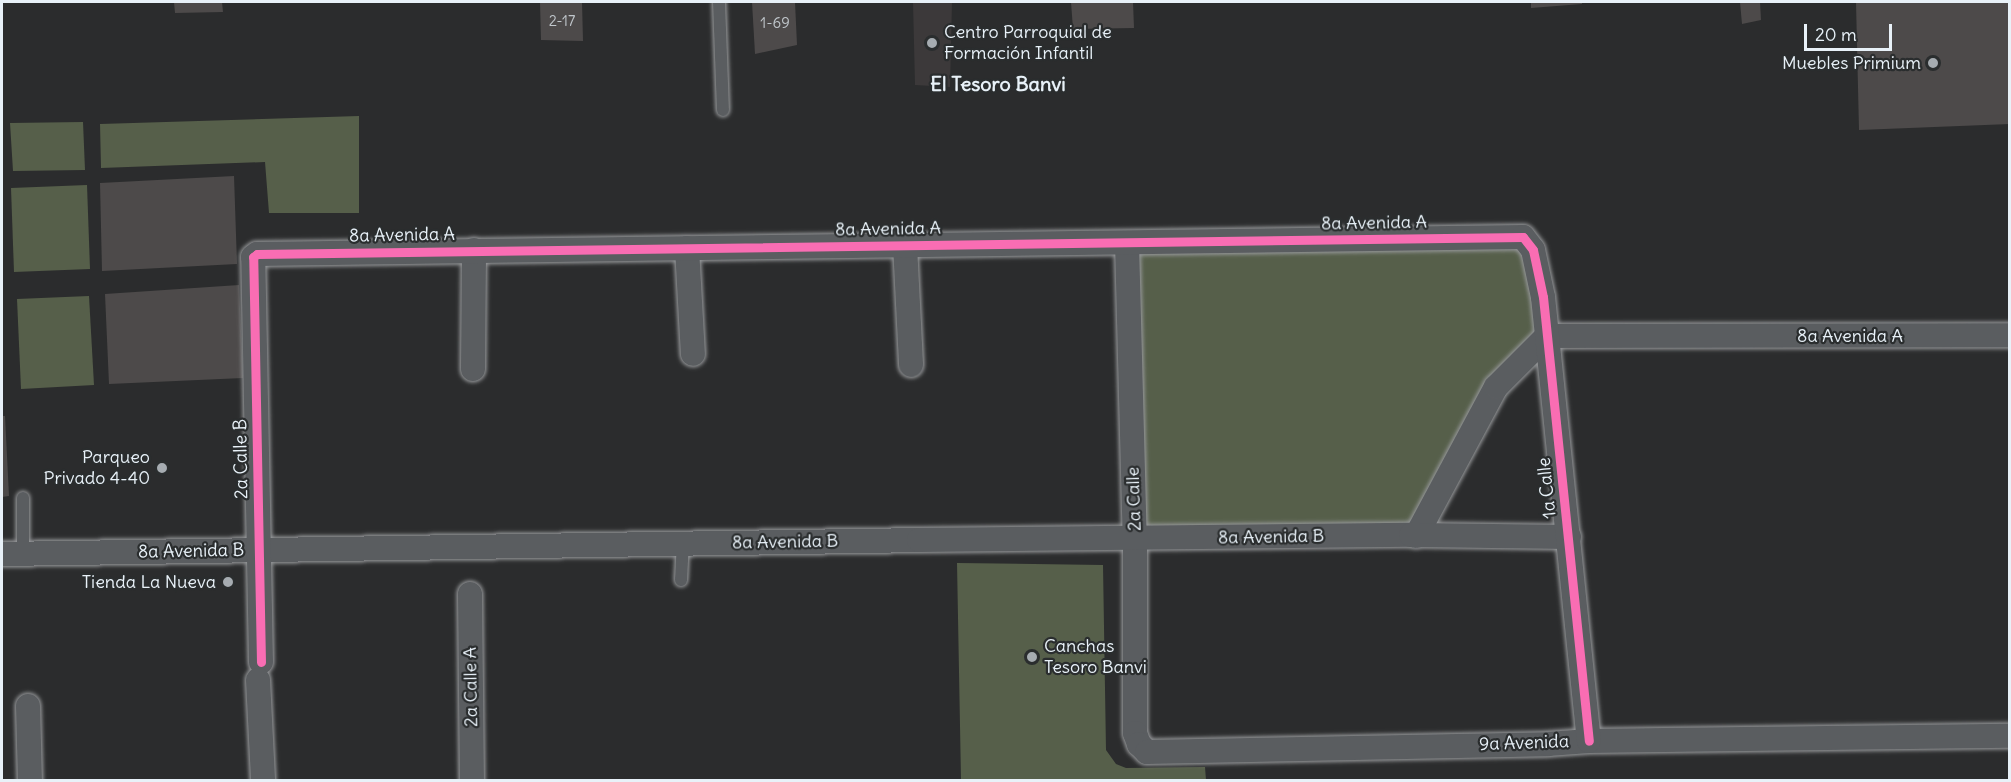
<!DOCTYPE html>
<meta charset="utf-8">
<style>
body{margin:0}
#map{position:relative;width:2011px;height:782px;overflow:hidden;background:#2b2c2d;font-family:Delius,sans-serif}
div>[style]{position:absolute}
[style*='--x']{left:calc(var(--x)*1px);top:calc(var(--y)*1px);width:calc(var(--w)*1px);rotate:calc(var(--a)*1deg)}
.built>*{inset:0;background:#3c393a}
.green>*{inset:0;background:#565f4a}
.building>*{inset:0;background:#4d4a4a}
.roads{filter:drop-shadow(0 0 2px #96989a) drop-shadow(0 0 2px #96989a)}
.service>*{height:12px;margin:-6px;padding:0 6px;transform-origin:6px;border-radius:6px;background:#5a5d60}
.minor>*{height:24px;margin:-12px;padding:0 12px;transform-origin:12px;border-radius:12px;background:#5a5d60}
.cycleway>*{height:9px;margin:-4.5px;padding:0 4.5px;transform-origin:4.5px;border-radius:4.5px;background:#f96db3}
.dots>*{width:16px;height:16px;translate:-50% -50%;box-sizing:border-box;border:3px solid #2a2d2e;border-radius:50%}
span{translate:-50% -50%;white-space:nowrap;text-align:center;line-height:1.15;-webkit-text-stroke:4.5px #2a2d2e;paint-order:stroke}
.number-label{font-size:15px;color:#c1c7cc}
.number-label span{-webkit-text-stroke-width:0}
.poi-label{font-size:18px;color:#e8f1f8}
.left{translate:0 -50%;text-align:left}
.right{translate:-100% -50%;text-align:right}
.street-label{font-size:18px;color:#e8f1f8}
.neighbourhood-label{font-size:20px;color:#e8f1f8;font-weight:700}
.frame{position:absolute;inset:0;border:3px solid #e8f1f8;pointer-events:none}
.scale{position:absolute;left:1804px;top:24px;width:88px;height:27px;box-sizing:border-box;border:3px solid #e8f1f8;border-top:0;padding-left:8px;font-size:18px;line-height:21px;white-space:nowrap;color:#e8f1f8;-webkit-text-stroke:4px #2a2d2e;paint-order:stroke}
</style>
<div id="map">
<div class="built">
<div style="clip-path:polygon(913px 2px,952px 2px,950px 87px,915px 85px)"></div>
</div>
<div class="green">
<div style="clip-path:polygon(359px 116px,359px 213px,269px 213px,265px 162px,101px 168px,100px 124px)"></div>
<div style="clip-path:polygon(83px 122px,85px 170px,13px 171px,10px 123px)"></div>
<div style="clip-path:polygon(87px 185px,90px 269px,14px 272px,11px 188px)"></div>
<div style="clip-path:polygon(1522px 247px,1537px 332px,1410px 525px,1145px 530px,1137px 253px)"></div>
<div style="clip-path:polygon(89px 296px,94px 385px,21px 389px,17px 299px)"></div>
<div style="clip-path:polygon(957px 563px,1103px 565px,1106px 750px,1116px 764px,1126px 768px,1205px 767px,1206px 780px,961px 780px)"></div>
</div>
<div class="building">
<div style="clip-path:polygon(174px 2px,222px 2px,223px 12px,175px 13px)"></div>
<div style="clip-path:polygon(540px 2px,582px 2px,583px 41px,541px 40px)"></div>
<div style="clip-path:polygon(752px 2px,795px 2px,797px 45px,755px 54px)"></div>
<div style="clip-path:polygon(1071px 2px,1133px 2px,1134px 28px,1073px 29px)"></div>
<div style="clip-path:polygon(1531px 2px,1582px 2px,1582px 4px,1531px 8px)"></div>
<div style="clip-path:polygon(1740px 2px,1760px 2px,1761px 20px,1742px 24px)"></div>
<div style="clip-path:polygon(1856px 2px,2010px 2px,2010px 124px,1859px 130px)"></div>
<div style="clip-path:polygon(234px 176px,237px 264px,102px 271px,100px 183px)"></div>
<div style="clip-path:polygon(239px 285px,243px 378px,109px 384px,105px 294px)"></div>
<div style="clip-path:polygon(2px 416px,5px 416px,9px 496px,2px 497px)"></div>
</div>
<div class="roads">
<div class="service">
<div style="--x:719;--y:2;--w:108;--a:87.9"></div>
<div style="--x:23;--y:498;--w:55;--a:90"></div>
<div style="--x:681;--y:580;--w:36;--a:-87"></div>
</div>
<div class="minor">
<div style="--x:1127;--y:243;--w:296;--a:88.5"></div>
<div style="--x:1135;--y:539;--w:194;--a:90"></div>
<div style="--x:1135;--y:733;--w:12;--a:70"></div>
<div style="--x:1139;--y:744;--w:11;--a:45"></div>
<div style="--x:1147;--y:752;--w:401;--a:-1.1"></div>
<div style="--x:1548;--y:744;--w:41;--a:-4.2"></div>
<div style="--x:1589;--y:741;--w:421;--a:-0.7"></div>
<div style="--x:905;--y:245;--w:120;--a:87.1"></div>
<div style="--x:687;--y:248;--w:106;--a:86.8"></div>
<div style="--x:473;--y:369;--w:119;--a:-89.5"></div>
<div style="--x:1416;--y:536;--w:169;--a:-61.8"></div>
<div style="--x:1496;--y:387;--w:72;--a:-45"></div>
<div style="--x:1547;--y:336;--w:463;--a:-0.1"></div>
<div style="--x:2;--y:554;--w:917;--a:-0.87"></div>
<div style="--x:919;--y:540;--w:492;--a:-0.6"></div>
<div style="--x:1411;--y:535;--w:158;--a:0.7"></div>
<div style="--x:470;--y:594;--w:186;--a:89.4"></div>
<div style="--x:261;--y:662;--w:405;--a:-91.1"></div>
<div style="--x:253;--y:257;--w:5;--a:-37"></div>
<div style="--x:257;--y:254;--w:1266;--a:-0.77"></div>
<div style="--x:1523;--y:237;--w:16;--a:52"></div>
<div style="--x:1533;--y:250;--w:48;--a:78"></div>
<div style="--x:1543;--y:297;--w:446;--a:84.1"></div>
<div style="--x:258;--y:680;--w:100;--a:87.1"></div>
<div style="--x:28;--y:706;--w:74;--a:88.5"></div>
</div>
</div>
<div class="cycleway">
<div style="--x:261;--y:662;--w:405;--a:-91.1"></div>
<div style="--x:253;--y:257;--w:5;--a:-37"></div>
<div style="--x:257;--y:254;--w:1266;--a:-0.77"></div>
<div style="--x:1523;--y:237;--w:16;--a:52"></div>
<div style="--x:1533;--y:250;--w:48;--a:78"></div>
<div style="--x:1543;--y:297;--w:446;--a:84.1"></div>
</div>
<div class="dots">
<div style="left:932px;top:43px;background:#a6acb1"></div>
<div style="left:1933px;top:63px;background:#a6acb1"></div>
<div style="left:162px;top:468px;background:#a6acb1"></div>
<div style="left:228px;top:582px;background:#a6acb1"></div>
<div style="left:1032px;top:657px;background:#a6acb1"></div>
</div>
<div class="number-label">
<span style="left:562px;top:21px">2-17</span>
<span style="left:775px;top:23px">1-69</span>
</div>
<div class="poi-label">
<span class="left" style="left:944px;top:43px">Centro Parroquial de<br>Formación Infantil</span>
<span class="right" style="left:1921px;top:63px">Muebles Primium</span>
<span class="right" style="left:150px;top:468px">Parqueo<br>Privado 4-40</span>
<span class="right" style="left:216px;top:582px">Tienda La Nueva</span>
<span class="left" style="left:1044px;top:657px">Canchas<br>Tesoro Banvi</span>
</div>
<div class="street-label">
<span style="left:1374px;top:223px;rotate:-1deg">8a Avenida A</span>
<span style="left:888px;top:229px;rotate:-1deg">8a Avenida A</span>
<span style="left:402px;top:235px;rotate:-1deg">8a Avenida A</span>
<span style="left:1850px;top:336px">8a Avenida A</span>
<span style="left:241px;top:459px;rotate:-91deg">2a Calle B</span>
<span style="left:1547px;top:488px;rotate:-96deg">1a Calle</span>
<span style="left:1134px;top:499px;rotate:-92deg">2a Calle</span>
<span style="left:1271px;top:537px;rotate:-1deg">8a Avenida B</span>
<span style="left:785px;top:542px;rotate:-1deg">8a Avenida B</span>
<span style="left:191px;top:551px;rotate:-1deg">8a Avenida B</span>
<span style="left:471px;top:687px;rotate:-91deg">2a Calle A</span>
<span style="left:1524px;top:743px;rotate:-2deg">9a Avenida</span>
</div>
<div class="neighbourhood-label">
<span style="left:998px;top:83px">El Tesoro Banvi</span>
</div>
<div class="frame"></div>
<div class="scale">20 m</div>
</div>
